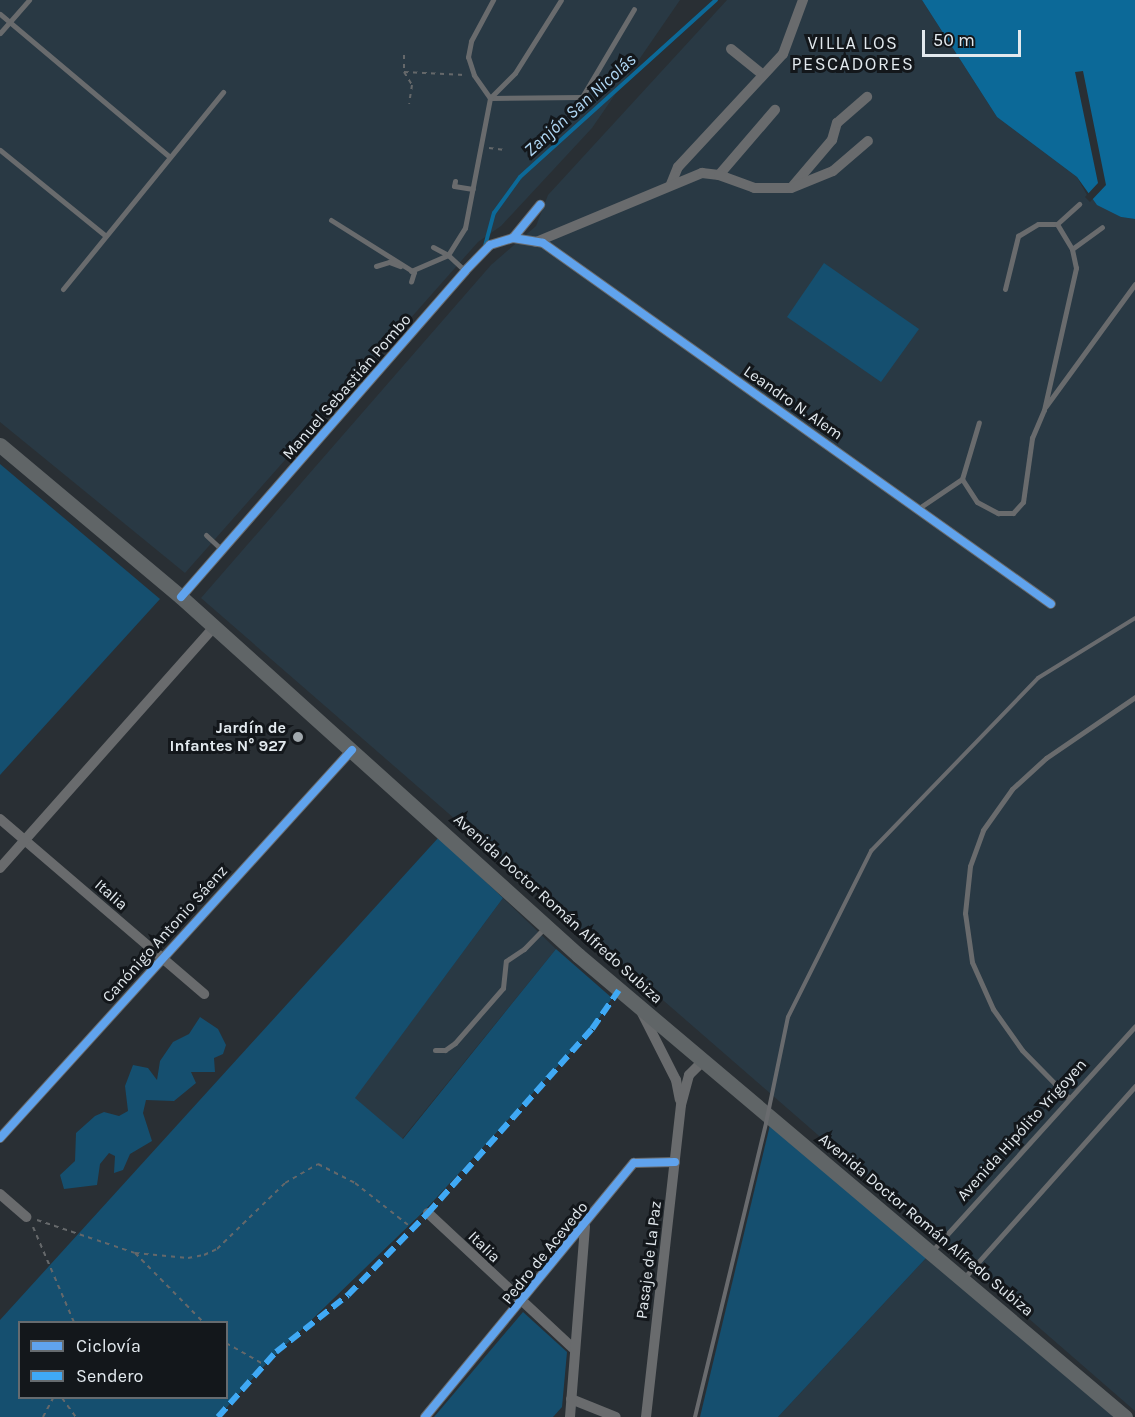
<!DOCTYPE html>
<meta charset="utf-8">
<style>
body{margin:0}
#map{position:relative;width:1135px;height:1417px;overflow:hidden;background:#292f34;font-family:Karla,sans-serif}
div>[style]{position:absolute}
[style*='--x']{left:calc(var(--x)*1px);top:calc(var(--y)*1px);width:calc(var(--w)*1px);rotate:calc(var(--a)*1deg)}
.built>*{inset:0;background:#293944}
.green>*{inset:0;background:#154f6f}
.water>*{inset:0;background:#0c6998}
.pier>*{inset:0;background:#292f34}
.stream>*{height:4px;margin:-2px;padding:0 2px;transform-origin:2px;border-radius:2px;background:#0c6998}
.path>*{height:2px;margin-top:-1px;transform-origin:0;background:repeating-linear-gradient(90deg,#65686a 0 4.5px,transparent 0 9px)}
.lane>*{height:5px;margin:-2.5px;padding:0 2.5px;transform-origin:2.5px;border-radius:2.5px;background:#696b6d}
.street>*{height:10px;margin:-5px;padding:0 5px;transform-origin:5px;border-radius:5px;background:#696b6d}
.secondary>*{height:15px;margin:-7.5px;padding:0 7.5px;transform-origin:7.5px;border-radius:7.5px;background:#606567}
.rail>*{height:4px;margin:-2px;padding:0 2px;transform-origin:2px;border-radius:2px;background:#696b6e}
.quiet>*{height:6px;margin-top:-3px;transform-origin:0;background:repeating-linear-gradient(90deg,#3fa9f5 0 12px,transparent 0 18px)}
.cycleway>*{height:8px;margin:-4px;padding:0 4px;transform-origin:4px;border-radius:4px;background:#60a3ed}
.dots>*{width:16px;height:16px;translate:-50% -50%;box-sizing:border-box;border:3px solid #13171b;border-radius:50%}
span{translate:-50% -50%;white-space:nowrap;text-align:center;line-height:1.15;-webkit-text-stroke:6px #13171b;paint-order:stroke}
.street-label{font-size:16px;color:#e2e9ee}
.poi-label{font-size:16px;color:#e2e9ee;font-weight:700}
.right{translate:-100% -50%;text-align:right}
.neighbourhood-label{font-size:18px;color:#e2e9ee;letter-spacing:1.5px}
.water-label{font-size:18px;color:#afd7f4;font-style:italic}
.legend{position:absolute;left:18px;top:1321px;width:210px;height:78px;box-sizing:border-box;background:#13171b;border:2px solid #666b6f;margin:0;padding:8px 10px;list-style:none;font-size:18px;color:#e2e9ee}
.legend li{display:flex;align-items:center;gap:12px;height:30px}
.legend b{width:30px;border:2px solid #666b6f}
.scale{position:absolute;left:922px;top:30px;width:99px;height:27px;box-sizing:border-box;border:3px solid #e2e9ee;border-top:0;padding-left:8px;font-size:18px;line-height:21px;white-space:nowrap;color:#e2e9ee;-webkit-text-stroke:4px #13171b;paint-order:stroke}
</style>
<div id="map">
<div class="built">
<div style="clip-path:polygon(0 0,680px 0,592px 128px,501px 226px,478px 242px,185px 573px,0 422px)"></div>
<div style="clip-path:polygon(727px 0,922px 0,997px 117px,1077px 177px,1087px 195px,1121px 217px,1135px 219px,1135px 1411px,201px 598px,491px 265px,536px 226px,548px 195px)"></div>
<div style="clip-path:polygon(503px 898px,556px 949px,402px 1139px,354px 1098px)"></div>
<div style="clip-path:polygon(927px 1257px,1118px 1417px,778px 1417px)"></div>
</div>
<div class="green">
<div style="clip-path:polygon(824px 263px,919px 329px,881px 382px,787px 317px)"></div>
<div style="clip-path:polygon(0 464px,160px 599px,0 775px)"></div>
<div style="clip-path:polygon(evenodd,439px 837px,503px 898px,355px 1098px,403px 1139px,556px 949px,612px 998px,592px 1029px,425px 1210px,265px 1365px,218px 1417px,0 1417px,0 1320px,439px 837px,20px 1322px,226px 1322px,226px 1398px,20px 1398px,20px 1322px)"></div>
<div style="clip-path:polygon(200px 1017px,218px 1029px,226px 1045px,223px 1054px,214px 1058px,215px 1072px,191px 1072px,196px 1083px,174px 1101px,146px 1100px,143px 1113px,152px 1141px,130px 1154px,123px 1170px,114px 1173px,115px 1156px,109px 1153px,100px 1164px,97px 1185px,64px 1189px,60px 1175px,75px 1161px,76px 1133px,95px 1116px,104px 1112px,119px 1116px,128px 1111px,125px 1086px,133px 1065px,148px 1068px,157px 1080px,160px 1061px,173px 1042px,189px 1034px)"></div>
<div style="clip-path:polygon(770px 1125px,927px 1257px,778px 1417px,700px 1417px)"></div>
<div style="clip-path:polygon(523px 1312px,567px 1352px,562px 1407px,553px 1417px,434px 1417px)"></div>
</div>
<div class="water">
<div style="clip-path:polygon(922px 0,1135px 0,1135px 219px,1121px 217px,1097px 205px,1077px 177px,997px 117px)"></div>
</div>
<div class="pier">
<div style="clip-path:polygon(1083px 71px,1106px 185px,1090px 202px,1085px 197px,1098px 183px,1075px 72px)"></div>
</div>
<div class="stream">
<div style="--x:485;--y:246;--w:34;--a:-75"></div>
<div style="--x:494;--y:213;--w:44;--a:-54.2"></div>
<div style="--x:520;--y:177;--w:264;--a:-42.1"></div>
</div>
<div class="path">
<div style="--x:404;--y:55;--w:17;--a:90"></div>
<div style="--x:404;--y:72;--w:61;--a:2.8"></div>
<div style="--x:404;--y:72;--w:15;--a:58"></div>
<div style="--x:412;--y:85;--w:19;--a:99"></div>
<div style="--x:489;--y:148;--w:16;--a:7"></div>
<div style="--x:37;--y:1220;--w:103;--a:18.6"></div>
<div style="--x:135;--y:1253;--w:53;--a:5.4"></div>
<div style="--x:188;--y:1258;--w:16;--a:-11"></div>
<div style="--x:204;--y:1255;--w:14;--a:-25"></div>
<div style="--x:217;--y:1249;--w:95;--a:-44.1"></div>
<div style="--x:285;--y:1183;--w:38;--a:-30"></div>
<div style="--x:318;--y:1164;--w:42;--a:27.2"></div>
<div style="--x:355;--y:1183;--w:73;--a:38.3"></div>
<div style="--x:33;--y:1227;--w:103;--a:66.7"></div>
<div style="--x:135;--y:1253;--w:97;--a:45.4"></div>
<div style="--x:226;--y:1343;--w:45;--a:29.4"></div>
<div style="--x:62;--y:1398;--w:24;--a:54"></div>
<div style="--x:43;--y:1417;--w:21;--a:-62"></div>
</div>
<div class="lane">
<div style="--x:0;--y:14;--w:222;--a:40.1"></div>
<div style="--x:0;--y:33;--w:44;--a:-48.7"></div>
<div style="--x:490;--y:98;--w:92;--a:-0.6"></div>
<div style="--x:582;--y:97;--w:102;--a:-59.4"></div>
<div style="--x:490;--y:98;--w:35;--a:-45"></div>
<div style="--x:515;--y:73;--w:86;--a:-57.8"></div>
<div style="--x:0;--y:150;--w:136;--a:39.1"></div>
<div style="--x:455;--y:181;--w:5;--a:101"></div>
<div style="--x:454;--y:186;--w:19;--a:9"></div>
<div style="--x:331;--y:220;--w:98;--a:32.1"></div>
<div style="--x:414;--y:272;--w:10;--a:107"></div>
<div style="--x:433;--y:247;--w:17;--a:28"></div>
<div style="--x:448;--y:255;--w:32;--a:-58"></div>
<div style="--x:465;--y:228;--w:132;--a:-79.1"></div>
<div style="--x:490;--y:98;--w:28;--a:-125"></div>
<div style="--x:474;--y:75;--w:19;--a:-108"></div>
<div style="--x:468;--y:57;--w:16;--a:-79"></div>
<div style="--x:471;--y:41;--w:47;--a:-61.8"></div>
<div style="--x:1072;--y:249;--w:37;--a:-36"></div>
<div style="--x:376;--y:266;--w:14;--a:-17"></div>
<div style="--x:389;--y:262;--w:12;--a:20"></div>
<div style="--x:411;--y:271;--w:40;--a:-23.4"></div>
<div style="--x:448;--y:255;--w:23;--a:43"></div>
<div style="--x:63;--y:289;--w:254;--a:-50.9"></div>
<div style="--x:1005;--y:289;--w:55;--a:-76.2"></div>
<div style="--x:1018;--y:236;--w:23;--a:-31"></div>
<div style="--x:1038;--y:224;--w:19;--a:0"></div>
<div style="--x:1046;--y:406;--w:151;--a:-53.9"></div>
<div style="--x:962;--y:479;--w:27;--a:57"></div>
<div style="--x:977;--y:502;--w:24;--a:28"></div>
<div style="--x:998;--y:513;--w:15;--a:0"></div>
<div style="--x:1013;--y:513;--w:15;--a:-48"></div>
<div style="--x:1023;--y:502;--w:65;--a:-82"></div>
<div style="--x:1032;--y:438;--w:30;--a:-67"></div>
<div style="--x:1044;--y:410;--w:146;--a:-77.3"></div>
<div style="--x:1076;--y:268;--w:19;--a:-102"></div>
<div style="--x:1072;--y:249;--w:29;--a:-121"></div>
<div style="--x:1057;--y:224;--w:30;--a:-42"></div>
<div style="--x:919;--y:508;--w:52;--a:-34"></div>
<div style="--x:962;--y:479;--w:59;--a:-73.4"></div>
<div style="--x:206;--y:535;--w:22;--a:43"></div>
<div style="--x:435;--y:1050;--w:10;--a:0"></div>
<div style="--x:445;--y:1050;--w:12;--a:-35"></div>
<div style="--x:455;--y:1043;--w:73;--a:-48.9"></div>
<div style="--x:503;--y:988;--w:27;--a:-84"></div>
<div style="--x:506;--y:961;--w:22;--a:-34"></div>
<div style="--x:524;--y:949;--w:29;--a:-46"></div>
<div style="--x:1069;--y:1098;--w:67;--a:-134.4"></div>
<div style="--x:1022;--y:1050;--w:50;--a:-125.3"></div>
<div style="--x:993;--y:1009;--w:51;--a:-114.1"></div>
<div style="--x:972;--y:962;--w:49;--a:-98.1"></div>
<div style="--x:965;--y:913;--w:47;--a:-83.9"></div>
<div style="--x:970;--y:866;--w:38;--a:-70"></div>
<div style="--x:983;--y:830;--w:50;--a:-54.7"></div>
<div style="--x:1012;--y:789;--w:46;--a:-42.4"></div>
<div style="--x:1046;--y:758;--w:108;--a:-34.4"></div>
<div style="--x:932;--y:1251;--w:303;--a:-47.9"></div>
<div style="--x:964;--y:1278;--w:257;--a:-48.3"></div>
</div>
<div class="street">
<div style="--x:731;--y:49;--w:40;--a:39"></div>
<div style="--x:719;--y:175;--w:86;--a:-49.3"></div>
<div style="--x:671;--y:184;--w:18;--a:-68"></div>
<div style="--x:678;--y:167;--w:154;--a:-47.1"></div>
<div style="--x:783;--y:54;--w:58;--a:-69.7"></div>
<div style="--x:792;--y:187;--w:62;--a:-49.6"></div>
<div style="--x:832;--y:140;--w:18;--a:-74"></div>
<div style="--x:837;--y:123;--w:40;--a:-41"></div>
<div style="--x:513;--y:238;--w:30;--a:9"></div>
<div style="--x:543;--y:243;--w:623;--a:35.4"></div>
<div style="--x:536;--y:242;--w:180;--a:-22.6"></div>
<div style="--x:702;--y:173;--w:17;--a:7"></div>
<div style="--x:719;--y:175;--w:37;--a:20"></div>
<div style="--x:754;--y:188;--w:37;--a:0"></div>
<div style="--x:791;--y:188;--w:45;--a:-22"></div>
<div style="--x:833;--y:171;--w:46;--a:-40.6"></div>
<div style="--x:181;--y:597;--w:432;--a:-48.9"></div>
<div style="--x:465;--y:271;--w:36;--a:-46"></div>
<div style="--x:490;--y:245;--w:24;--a:-17"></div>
<div style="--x:513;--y:238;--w:43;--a:-50.7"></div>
<div style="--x:0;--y:819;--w:269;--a:40.6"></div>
<div style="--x:0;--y:868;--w:321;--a:-48.4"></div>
<div style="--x:641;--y:1011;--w:77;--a:63.1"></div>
<div style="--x:676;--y:1080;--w:20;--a:79"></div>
<div style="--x:0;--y:1138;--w:524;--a:-47.79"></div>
<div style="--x:0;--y:1194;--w:35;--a:41"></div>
<div style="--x:428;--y:1213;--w:200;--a:43"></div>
<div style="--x:571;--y:1399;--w:48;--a:21.8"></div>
<div style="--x:425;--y:1417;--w:329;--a:-50.6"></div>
<div style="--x:634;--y:1163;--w:41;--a:-1.4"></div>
<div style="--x:570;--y:1417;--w:191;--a:-85.5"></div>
<div style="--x:646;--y:1417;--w:314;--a:-83.6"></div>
<div style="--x:681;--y:1105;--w:31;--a:-75"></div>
<div style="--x:689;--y:1075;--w:20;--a:-45"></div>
</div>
<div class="secondary">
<div style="--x:0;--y:445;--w:236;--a:40"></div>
<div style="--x:181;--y:597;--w:535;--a:42.04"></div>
<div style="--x:578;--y:955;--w:716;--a:40.18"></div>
</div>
<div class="rail">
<div style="--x:695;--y:1417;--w:302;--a:-76.4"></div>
<div style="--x:766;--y:1123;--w:108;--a:-78.3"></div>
<div style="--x:788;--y:1017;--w:186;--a:-63.4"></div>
<div style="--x:871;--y:851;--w:240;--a:-46"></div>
<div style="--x:1038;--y:678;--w:114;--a:-31.7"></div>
</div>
<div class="quiet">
<div style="--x:218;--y:1417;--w:87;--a:-48.3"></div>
<div style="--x:276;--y:1352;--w:92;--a:-38.4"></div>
<div style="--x:348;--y:1295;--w:115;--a:-45.7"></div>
<div style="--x:428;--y:1213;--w:246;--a:-48.3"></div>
<div style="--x:592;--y:1029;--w:47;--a:-55.3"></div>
</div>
<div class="cycleway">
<div style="--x:513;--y:238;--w:30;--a:9"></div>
<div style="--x:543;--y:243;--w:623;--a:35.4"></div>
<div style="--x:181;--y:597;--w:432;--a:-48.9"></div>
<div style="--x:465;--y:271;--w:36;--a:-46"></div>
<div style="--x:490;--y:245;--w:24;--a:-17"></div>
<div style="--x:513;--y:238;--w:43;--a:-50.7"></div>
<div style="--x:0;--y:1138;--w:524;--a:-47.79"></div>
<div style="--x:425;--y:1417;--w:329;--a:-50.6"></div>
<div style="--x:634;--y:1163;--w:41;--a:-1.4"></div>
</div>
<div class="dots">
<div style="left:298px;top:737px;background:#a1a8ad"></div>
</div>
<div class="street-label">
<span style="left:347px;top:387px;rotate:-49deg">Manuel Sebastián Pombo</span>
<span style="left:793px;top:403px;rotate:35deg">Leandro N. Alem</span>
<span style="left:111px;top:895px;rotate:41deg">Italia</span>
<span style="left:558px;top:909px;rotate:42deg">Avenida Doctor Román Alfredo Subiza</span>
<span style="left:165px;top:934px;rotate:-48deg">Canónigo Antonio Sáenz</span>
<span style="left:1022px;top:1130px;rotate:-48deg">Avenida Hipólito Yrigoyen</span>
<span style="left:926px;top:1225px;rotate:40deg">Avenida Doctor Román Alfredo Subiza</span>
<span style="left:484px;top:1247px;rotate:44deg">Italia</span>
<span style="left:545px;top:1253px;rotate:-51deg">Pedro de Acevedo</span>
<span style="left:649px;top:1260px;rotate:-83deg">Pasaje de La Paz</span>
</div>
<div class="poi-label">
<span class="right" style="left:286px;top:737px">Jardín de<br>Infantes N° 927</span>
</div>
<div class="neighbourhood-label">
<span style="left:853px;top:54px">VILLA LOS<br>PESCADORES</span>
</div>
<div class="water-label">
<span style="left:580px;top:105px;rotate:-42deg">Zanjón San Nicolás</span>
</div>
<ul class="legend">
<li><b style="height:8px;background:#60a3ed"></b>Ciclovía</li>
<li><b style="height:8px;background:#3fa9f5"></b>Sendero</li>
</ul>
<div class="scale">50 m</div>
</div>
